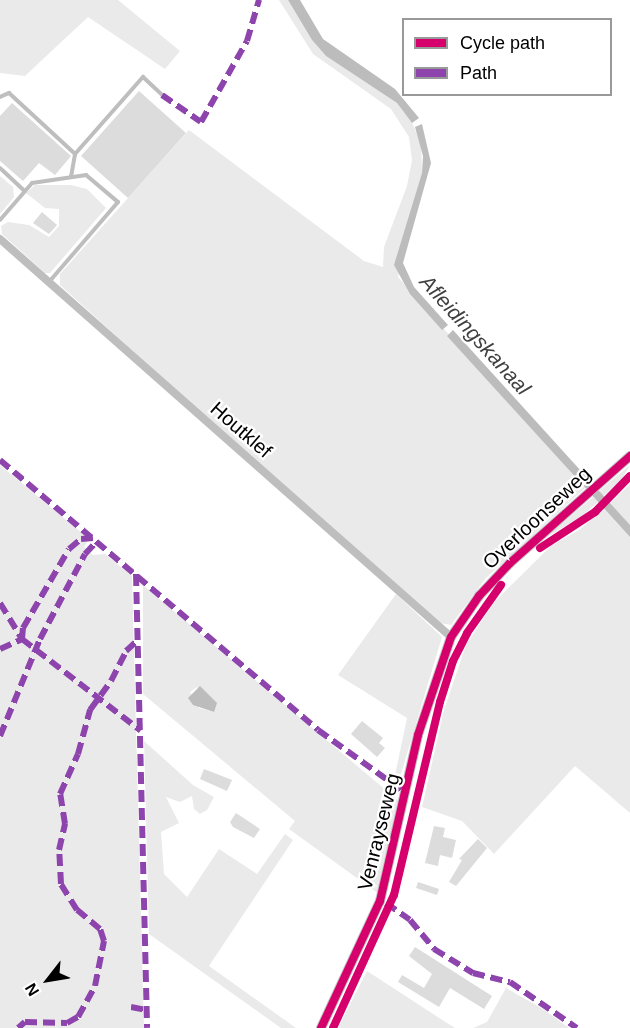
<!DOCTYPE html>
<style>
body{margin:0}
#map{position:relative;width:630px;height:1028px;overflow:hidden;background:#fff;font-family:Arial,sans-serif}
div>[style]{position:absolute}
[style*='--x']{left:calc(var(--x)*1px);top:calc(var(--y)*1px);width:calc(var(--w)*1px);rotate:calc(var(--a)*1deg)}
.green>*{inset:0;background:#eaeaea}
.water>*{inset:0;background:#bcbcbc}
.building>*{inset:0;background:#dcdcdc}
.lane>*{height:4px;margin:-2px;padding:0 2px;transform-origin:2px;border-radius:2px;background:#bebebe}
.street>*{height:8px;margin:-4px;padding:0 4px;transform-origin:4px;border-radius:4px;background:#bebebe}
.secondary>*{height:10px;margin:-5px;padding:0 5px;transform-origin:5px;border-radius:5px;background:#c1c1c1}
.quiet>*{height:6px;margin-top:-3px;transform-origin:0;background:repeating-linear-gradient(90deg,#8e44ad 0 12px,transparent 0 18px)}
.cycleway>*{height:8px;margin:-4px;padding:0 4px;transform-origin:4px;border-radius:4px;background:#d6006c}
span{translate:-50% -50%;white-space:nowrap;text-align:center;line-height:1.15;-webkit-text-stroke:4.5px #fff;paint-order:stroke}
.street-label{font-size:20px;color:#000}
.water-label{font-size:21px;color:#404040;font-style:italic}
.legend{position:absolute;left:402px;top:18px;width:210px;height:78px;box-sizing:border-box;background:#fff;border:2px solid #999;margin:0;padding:8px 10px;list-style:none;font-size:18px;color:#000}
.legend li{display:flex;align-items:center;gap:12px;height:30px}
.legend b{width:30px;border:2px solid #999}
.north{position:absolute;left:18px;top:950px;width:60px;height:60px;-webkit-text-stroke:4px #fff;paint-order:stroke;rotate:239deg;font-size:16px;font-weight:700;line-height:24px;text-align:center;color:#000}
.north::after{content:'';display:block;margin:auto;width:21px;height:27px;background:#000;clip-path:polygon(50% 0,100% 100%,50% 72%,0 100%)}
</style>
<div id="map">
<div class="green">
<div style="clip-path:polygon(0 0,118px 0,180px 51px,165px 69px,88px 17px,25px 76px,0 73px)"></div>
<div style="clip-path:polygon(279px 0,288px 0,312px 40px,326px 56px,397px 103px,412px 123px,421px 143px,422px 173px,398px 277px,585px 488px,486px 578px,451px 625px,440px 623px,272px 477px,60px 285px,60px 274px,189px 130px,364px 261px,383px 267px,384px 247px,407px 186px,412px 160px,409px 137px,391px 109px,313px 54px)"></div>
<div style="clip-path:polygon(0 176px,13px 187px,14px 197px,0 214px)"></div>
<div style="clip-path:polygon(35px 185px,71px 185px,87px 189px,106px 208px,50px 273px,45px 273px,2px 234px,1px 226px,8px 222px,29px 225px,49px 237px,59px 226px,59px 209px,45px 208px,26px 193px)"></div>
<div style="clip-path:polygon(0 465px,89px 539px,84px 547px,93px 555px,105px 554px,132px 576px,144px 1028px,0 1028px)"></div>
<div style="clip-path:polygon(630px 465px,622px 479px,603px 497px,599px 491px)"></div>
<div style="clip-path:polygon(630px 484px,630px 525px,610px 503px)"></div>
<div style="clip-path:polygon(593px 497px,598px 502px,581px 517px,545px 538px)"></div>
<div style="clip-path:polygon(604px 509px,630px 537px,630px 813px,575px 766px,494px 854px,462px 821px,422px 807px,444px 710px,466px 645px,494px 602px,552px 545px,579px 530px)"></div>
<div style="clip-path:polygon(evenodd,143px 585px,400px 802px,379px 894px,289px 829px,295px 821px,143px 694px,143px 585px,197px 687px,214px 712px,199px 708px,190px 692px,197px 687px)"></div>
<div style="clip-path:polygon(396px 594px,442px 637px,398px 784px,393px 785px,407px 718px,338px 675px)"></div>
<div style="clip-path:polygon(144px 741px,193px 785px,214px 797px,207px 810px,200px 814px,194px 809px,192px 796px,180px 802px,166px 797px,179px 823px,161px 832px,164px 874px,187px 897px,219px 849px,257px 874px,285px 834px,293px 840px,209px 966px,296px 1028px,281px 1028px,149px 934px)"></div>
<div style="clip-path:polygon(367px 971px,447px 1023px,455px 1028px,338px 1028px)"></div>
<div style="clip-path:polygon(506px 988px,543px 1009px,569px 1028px,473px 1028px,487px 1022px)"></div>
</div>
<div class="water">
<div style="clip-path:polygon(288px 0,300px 0,323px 39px,395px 89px,419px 118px,412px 123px,397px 103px,326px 56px,312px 40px)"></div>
<div style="clip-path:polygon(422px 124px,431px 163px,403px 263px,414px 287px,448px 325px,442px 330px,410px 294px,394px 265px,422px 173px,423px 156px,415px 127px)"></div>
<div style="clip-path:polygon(453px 330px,630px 525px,630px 537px,447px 336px)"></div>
<div style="clip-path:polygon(200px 686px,217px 703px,214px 712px,193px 705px,188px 698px)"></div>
</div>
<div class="building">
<div style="clip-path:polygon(139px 91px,186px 133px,128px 198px,81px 156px)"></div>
<div style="clip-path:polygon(12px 103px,71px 156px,55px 175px,39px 163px,23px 181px,0 161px,0 116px)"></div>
<div style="clip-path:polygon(42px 212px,57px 225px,49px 234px,33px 223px)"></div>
<div style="clip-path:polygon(362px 721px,383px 738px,379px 743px,385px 748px,377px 757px,351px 734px)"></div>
<div style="clip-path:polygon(204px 769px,232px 780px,227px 791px,200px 779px)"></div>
<div style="clip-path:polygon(236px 813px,260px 829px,254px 838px,233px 827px,230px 822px)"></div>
<div style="clip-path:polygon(434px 826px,445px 828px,443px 837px,456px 840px,452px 858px,440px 855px,438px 866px,425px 863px)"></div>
<div style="clip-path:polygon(478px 839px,487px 848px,456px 886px,449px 882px,462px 860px,459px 859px)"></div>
<div style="clip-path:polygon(418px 882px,439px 889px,437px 895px,416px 888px)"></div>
<div style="clip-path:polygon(415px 947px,492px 996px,484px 1009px,450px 988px,439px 1007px,398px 982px,402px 975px,424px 988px,432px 974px,409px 956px)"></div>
</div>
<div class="lane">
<div style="--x:0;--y:97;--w:10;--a:-24"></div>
<div style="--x:9;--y:93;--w:90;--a:42.7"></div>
<div style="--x:0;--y:168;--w:34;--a:43"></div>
<div style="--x:71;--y:177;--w:23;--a:-80"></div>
<div style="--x:75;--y:154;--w:103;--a:-48.6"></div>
<div style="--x:143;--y:77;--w:26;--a:43"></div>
<div style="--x:0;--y:220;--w:49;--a:-49.1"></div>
<div style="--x:32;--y:183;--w:55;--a:-8.4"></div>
<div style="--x:86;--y:175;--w:42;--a:40.2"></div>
<div style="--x:118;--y:202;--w:106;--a:130.8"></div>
</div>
<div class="street">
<div style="--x:0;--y:239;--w:602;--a:41.43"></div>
</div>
<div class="secondary">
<div style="--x:321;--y:1028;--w:140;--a:-65.1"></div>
<div style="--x:380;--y:901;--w:170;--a:-77.1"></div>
<div style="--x:418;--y:735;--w:103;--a:-71.4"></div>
<div style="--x:451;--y:637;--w:50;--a:-55.7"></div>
<div style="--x:479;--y:596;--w:45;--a:-46.8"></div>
<div style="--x:510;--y:563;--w:161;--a:-41.7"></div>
</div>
<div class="quiet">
<div style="--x:162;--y:95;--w:47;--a:34.7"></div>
<div style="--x:201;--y:122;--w:93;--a:-60.4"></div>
<div style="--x:247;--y:41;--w:43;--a:-73.7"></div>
<div style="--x:0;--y:460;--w:417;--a:40.3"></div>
<div style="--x:318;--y:730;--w:110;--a:35.7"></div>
<div style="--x:136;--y:574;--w:454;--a:88.6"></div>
<div style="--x:0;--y:603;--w:42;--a:58.6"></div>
<div style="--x:22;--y:639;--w:150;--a:37.7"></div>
<div style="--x:0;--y:649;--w:24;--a:-24"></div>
<div style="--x:22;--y:639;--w:11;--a:-85"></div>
<div style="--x:23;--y:628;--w:91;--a:-59.8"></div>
<div style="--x:69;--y:549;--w:16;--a:-40"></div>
<div style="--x:81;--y:539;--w:12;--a:-5"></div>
<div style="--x:0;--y:736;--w:105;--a:-67.6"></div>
<div style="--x:40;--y:639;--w:96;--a:-62.1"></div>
<div style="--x:85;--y:554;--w:18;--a:-47"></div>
<div style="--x:386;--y:903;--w:29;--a:35"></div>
<div style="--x:410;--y:920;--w:38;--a:50"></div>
<div style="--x:434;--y:949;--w:46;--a:31.6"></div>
<div style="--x:473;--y:973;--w:38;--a:14"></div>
<div style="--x:510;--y:982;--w:81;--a:34.5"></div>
<div style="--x:131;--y:1007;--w:15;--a:11"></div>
<div style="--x:18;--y:1028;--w:9;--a:-41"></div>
<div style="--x:25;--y:1022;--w:42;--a:1.4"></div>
<div style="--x:67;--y:1023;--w:13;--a:-29"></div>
<div style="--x:78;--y:1017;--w:35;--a:-61"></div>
<div style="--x:95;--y:986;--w:46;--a:-78.7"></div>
<div style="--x:104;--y:941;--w:13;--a:-108"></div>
<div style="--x:100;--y:929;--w:30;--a:-140"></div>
<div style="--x:77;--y:910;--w:31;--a:-122"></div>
<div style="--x:61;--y:884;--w:34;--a:-93"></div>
<div style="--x:59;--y:850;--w:27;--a:-77"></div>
<div style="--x:65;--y:824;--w:30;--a:-99"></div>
<div style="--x:60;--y:794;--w:44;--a:-65.8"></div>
<div style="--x:78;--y:754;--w:46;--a:-74.7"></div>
<div style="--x:90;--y:710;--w:36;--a:-54"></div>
<div style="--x:111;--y:681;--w:34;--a:-63"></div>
<div style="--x:126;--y:651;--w:16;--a:-43"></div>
</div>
<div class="cycleway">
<div style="--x:540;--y:548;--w:66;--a:-33.2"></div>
<div style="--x:595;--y:512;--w:50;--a:-45.8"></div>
<div style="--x:321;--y:1028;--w:140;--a:-65.1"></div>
<div style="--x:380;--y:901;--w:170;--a:-77.1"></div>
<div style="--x:418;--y:735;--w:103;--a:-71.4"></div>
<div style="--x:451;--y:637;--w:50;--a:-55.7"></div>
<div style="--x:479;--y:596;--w:45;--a:-46.8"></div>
<div style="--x:510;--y:563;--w:161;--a:-41.7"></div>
<div style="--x:333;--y:1028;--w:146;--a:-65.4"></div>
<div style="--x:394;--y:895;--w:198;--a:-76.6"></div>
<div style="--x:440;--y:702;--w:43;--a:-72.4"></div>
<div style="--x:453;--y:661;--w:31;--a:-63"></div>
<div style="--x:467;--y:633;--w:59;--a:-54.7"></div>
</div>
<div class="street-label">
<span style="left:241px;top:430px;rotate:41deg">Houtklef</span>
<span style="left:537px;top:518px;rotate:-43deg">Overloonseweg</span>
<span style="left:379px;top:832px;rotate:-76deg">Venrayseweg</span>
</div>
<div class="water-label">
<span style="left:475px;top:335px;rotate:48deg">Afleidingskanaal</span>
</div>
<ul class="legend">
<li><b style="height:8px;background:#d6006c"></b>Cycle path</li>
<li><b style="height:8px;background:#8e44ad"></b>Path</li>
</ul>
<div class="north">N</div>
</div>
